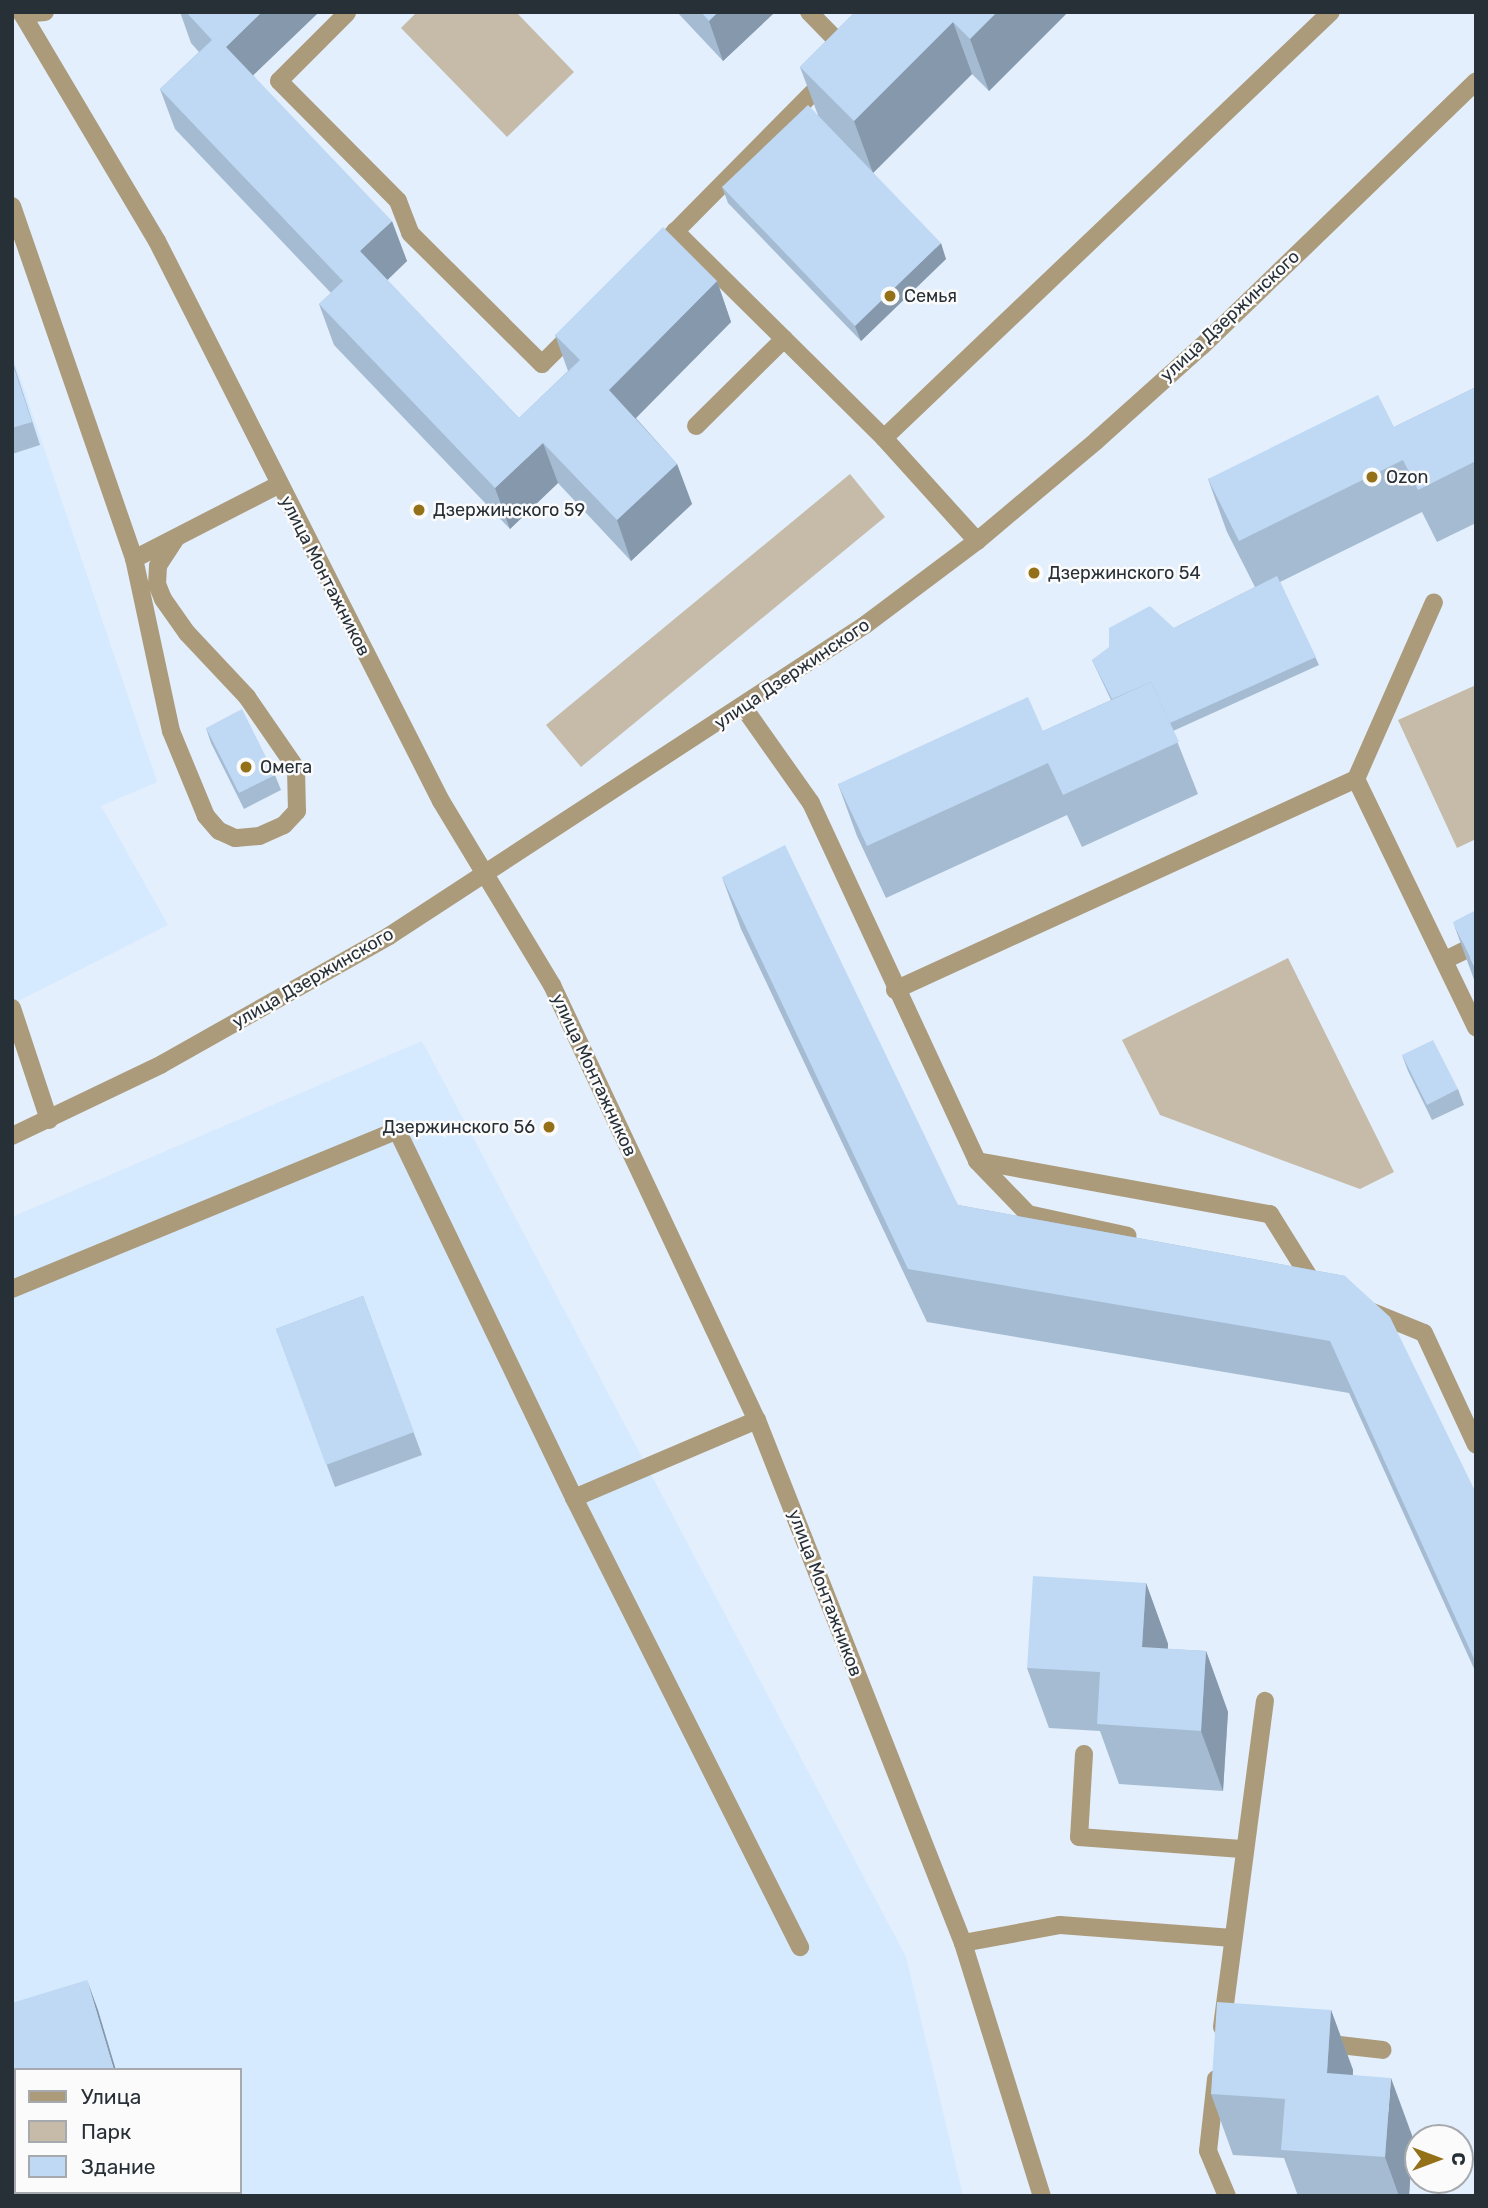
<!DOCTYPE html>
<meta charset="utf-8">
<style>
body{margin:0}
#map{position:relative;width:1488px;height:2208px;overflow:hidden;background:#e3effc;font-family:Rubik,sans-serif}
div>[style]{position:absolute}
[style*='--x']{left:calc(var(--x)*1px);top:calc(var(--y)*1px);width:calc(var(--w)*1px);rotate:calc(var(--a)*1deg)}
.built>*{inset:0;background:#d5e9ff}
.green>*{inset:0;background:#c5bba8}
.service>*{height:18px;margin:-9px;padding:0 9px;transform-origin:9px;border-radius:9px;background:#ab9b7b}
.tertiary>*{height:18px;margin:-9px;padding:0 9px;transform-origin:9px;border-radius:9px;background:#ab9b7b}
.wall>*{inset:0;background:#a4bbd2}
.shaded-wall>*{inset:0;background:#8698ab}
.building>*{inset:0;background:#bfd9f4}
.dots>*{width:19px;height:19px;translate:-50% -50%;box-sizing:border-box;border:4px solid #fbfbfb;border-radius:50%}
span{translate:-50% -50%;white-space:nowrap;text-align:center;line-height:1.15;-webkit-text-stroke:5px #fbfbfb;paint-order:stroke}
.poi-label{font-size:18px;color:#272f37}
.left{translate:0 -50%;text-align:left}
.right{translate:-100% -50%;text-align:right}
.street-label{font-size:18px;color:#272f37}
.frame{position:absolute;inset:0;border:14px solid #272f37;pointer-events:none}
.legend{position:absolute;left:14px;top:2068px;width:228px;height:126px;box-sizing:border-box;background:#fbfbfb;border:2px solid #a6a9ad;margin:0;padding:9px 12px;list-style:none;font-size:21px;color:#272f37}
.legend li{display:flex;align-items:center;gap:14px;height:35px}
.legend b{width:35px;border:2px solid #a6a9ad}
.north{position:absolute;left:1404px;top:2124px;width:70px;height:70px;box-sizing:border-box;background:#fbfbfb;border:2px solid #a6a9ad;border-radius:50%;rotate:90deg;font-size:19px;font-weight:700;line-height:28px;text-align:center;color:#272f37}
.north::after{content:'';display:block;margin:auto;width:24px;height:32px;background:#947019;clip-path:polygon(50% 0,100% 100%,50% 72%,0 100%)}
</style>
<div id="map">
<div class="built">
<div style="clip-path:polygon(12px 354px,157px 782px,101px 806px,168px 925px,12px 1004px)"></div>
<div style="clip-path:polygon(evenodd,422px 1041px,906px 1957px,963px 2196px,12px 2196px,12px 1217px,422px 1041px,16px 2070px,240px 2070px,240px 2192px,16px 2192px,16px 2070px)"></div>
</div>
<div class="green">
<div style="clip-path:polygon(417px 12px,516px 12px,574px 72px,507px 137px,401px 28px)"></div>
<div style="clip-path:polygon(850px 474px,885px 517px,581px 767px,546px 725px)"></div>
<div style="clip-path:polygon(1476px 685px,1476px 839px,1457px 848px,1398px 720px)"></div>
<div style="clip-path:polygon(1288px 958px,1394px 1172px,1360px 1189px,1160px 1115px,1122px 1040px)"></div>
</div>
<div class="service">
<div style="--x:809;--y:12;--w:56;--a:45.7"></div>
<div style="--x:347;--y:13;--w:96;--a:135"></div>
<div style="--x:279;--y:81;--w:169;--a:45.2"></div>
<div style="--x:398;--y:201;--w:34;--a:69"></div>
<div style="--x:410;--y:233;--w:186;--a:44.8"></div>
<div style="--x:542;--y:364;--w:45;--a:-45"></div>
<div style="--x:22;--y:14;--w:23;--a:-5"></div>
<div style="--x:12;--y:206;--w:373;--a:70.9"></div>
<div style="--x:675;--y:231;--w:294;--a:44.7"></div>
<div style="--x:884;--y:438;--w:139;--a:47.9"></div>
<div style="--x:654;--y:253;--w:245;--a:-45.3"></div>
<div style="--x:696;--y:426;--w:124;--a:-44.7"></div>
<div style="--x:884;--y:438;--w:617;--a:-43.62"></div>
<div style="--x:176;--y:538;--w:33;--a:123"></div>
<div style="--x:158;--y:566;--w:18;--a:93"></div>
<div style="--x:157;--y:584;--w:16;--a:68"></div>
<div style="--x:163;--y:599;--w:42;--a:54.8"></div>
<div style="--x:187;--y:633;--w:88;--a:46.8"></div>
<div style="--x:247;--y:697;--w:86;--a:55.4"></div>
<div style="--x:296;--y:768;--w:43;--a:88.7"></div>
<div style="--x:297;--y:811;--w:19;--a:133"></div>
<div style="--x:284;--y:825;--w:27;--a:156"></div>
<div style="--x:259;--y:836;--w:24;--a:175"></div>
<div style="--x:235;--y:838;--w:17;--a:-156"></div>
<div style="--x:219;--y:831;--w:20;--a:-131"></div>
<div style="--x:206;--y:816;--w:92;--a:-112.4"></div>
<div style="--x:171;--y:731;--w:176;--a:-102.1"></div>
<div style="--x:134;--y:559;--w:162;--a:-27.2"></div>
<div style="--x:744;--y:708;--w:116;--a:54.8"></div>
<div style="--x:811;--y:803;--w:395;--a:65.1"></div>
<div style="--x:977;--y:1161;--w:74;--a:46.1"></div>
<div style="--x:1028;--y:1214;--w:102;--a:12.4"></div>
<div style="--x:1356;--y:779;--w:276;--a:64.2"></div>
<div style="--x:1445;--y:960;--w:34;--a:-26"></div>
<div style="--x:895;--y:990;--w:507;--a:-24.59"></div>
<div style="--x:1356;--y:779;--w:193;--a:-66.2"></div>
<div style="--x:12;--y:1008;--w:118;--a:71.7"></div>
<div style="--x:977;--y:1161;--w:298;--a:10.3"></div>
<div style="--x:1270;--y:1214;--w:87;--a:58.1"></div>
<div style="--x:12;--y:1289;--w:417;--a:-22.4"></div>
<div style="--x:397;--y:1130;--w:408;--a:64.3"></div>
<div style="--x:574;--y:1498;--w:199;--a:-23.1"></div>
<div style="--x:1370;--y:1311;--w:58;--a:22.2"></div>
<div style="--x:1424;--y:1333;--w:123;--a:65.1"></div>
<div style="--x:574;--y:1498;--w:503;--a:63.28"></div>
<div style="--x:1084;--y:1754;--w:83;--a:93.4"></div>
<div style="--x:1079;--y:1837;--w:163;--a:4.2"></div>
<div style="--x:963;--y:1943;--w:99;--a:-10.5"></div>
<div style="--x:1060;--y:1925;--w:173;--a:4.3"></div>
<div style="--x:1222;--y:2027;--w:329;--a:-82.5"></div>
<div style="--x:1322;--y:2043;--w:61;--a:6.5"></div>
<div style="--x:1216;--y:2079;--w:72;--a:96.3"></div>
<div style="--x:1208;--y:2151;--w:49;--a:67.1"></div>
</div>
<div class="tertiary">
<div style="--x:21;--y:12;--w:266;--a:59.3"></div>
<div style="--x:157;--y:241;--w:628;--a:63.11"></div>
<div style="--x:441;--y:801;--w:215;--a:58.9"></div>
<div style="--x:552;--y:985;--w:481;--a:64.8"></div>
<div style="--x:757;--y:1420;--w:562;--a:68.5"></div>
<div style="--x:963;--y:1943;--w:265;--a:72.7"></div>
<div style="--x:12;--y:1136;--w:166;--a:-25.6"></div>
<div style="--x:162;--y:1064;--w:261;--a:-29.4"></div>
<div style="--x:389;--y:936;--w:569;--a:-33.16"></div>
<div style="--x:865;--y:625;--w:140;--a:-36.9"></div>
<div style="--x:977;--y:541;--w:155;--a:-40"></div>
<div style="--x:1096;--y:441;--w:142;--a:-41.9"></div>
<div style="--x:1202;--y:346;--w:381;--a:-44"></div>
</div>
<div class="wall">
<div style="clip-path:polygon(180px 12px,319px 12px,253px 75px,407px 261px,387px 280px,519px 418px,568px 371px,555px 335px,717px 281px,731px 322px,636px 418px,677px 464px,692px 504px,631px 561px,558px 483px,510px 529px,334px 345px,319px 304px,331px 293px,175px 129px,160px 89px,199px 52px,191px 43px)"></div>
<div style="clip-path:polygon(677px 12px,773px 12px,774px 13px,723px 61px)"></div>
<div style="clip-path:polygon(855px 12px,1068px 12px,989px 91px,972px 74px,873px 173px,946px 259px,861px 341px,728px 203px,722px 187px,818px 115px,800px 67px)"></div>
<div style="clip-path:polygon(12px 359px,40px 445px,12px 454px)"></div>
<div style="clip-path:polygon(1476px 387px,1476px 523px,1437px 542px,1422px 512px,1280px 582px,1319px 665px,1173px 731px,1198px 794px,1082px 847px,1067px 815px,886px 898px,857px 836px,838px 784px,1043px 731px,1111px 700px,1092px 660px,1174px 628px,1255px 587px,1227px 532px,1208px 479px,1394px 427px)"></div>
<div style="clip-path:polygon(206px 728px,275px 775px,281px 790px,244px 809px,211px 743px)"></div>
<div style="clip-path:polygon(722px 877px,958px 1205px,1345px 1276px,1476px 1493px,1476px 1673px,1349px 1393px,927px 1322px,741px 929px)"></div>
<div style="clip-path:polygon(1453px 922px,1476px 970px,1476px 985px)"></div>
<div style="clip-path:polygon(1402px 1055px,1458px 1089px,1464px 1105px,1432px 1120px,1408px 1071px)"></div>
<div style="clip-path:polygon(363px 1296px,422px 1455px,335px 1487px,276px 1329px)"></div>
<div style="clip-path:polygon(1146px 1583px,1168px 1644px,1168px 1649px,1206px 1651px,1228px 1712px,1223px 1791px,1119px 1784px,1100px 1731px,1049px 1728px,1027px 1668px)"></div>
<div style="clip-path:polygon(1331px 2010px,1353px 2070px,1353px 2075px,1413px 2138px,1409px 2196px,1298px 2196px,1284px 2158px,1233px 2155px,1211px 2094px)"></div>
</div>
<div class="shaded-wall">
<div style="clip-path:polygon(262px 12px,319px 12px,241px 87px,226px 47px)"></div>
<div style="clip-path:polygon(718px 12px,773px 12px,774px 13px,723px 61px,709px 21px)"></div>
<div style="clip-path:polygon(997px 12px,1068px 12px,989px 91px,970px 39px)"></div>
<div style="clip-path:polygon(953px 22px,972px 74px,873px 173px,854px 121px)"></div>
<div style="clip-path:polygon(392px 221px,407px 261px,375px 292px,360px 251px)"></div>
<div style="clip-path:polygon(941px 243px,946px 259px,861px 341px,855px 326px)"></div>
<div style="clip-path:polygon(717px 281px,731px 322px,624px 430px,609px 390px)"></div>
<div style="clip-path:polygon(543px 443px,558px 483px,510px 529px,495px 488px)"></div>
<div style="clip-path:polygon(677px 464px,692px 504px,631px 561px,617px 520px)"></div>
<div style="clip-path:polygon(1146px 1583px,1168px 1644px,1164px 1708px,1142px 1647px)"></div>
<div style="clip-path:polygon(1206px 1651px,1228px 1712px,1223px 1791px,1201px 1731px)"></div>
<div style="clip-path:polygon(87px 1980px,98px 2010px,116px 2070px,114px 2070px)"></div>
<div style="clip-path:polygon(1331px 2010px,1353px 2070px,1349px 2134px,1327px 2073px)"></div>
<div style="clip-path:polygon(1391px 2078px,1413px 2138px,1409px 2196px,1399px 2196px,1385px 2157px)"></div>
</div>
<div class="building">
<div style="clip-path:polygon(186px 12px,262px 12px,226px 47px,392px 221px,360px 251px,519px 418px,580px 360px,555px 335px,663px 227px,717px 281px,609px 390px,677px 464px,617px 520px,543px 443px,495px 488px,319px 304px,343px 281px,160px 89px,212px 40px)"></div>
<div style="clip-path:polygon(701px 12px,718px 12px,709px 21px)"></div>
<div style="clip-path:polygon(855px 12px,997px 12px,970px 39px,953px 22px,854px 121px,800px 67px)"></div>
<div style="clip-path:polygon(808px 105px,941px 243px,855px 326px,722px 187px)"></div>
<div style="clip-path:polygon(12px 362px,32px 422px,12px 428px)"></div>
<div style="clip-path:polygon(1476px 387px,1476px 461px,1418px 490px,1403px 460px,1239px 541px,1208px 479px,1378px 395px,1394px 427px)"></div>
<div style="clip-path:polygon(1277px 576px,1316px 657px,1170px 723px,1151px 682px,1112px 699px,1092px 660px,1109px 647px,1109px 628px,1150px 606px,1174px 628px)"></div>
<div style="clip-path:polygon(1151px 682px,1179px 742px,1063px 795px,1048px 763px,867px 846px,838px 784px,1028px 697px,1043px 731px)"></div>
<div style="clip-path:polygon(242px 709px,275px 775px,239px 793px,206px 728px)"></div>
<div style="clip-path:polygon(785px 845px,958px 1205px,1345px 1276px,1390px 1317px,1476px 1493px,1476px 1663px,1330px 1341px,908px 1269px,722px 877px)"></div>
<div style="clip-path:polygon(1476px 910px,1476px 970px,1453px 922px)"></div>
<div style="clip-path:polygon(1433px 1040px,1458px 1089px,1427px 1105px,1402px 1055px)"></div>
<div style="clip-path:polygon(363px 1296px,414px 1432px,326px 1465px,276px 1329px)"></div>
<div style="clip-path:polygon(1033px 1576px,1146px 1583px,1142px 1647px,1206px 1651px,1201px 1731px,1097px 1724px,1100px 1672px,1027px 1668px)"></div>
<div style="clip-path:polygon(87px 1980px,114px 2070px,16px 2070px,16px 2192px,151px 2192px,152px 2196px,12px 2196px,12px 2003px)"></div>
<div style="clip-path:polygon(1217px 2002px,1331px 2010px,1327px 2073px,1391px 2078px,1385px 2157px,1281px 2150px,1285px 2099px,1211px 2094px)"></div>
</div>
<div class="dots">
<div style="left:890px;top:296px;background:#947019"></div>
<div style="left:1372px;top:477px;background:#947019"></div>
<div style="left:419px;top:510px;background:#947019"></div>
<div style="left:1034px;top:573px;background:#947019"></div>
<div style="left:246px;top:767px;background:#947019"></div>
<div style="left:549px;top:1127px;background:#947019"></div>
</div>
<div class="poi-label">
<span class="left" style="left:904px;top:296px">Семья</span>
<span class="left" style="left:1386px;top:477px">Ozon</span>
<span class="left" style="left:433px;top:510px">Дзержинского 59</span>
<span class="left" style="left:1048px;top:573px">Дзержинского 54</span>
<span class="left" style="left:260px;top:767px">Омега</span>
<span class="right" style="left:535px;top:1127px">Дзержинского 56</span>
</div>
<div class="street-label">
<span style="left:1230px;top:316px;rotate:-43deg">улица Дзержинского</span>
<span style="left:325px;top:576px;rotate:63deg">улица Монтажников</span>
<span style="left:792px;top:674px;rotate:-34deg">улица Дзержинского</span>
<span style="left:313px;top:978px;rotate:-30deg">улица Дзержинского</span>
<span style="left:594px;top:1075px;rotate:65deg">улица Монтажников</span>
<span style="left:825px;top:1593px;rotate:69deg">улица Монтажников</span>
</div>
<div class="frame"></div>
<ul class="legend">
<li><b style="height:9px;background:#ab9b7b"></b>Улица</li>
<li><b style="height:19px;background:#c5bba8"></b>Парк</li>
<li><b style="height:19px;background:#bfd9f4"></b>Здание</li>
</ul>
<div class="north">С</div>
</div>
